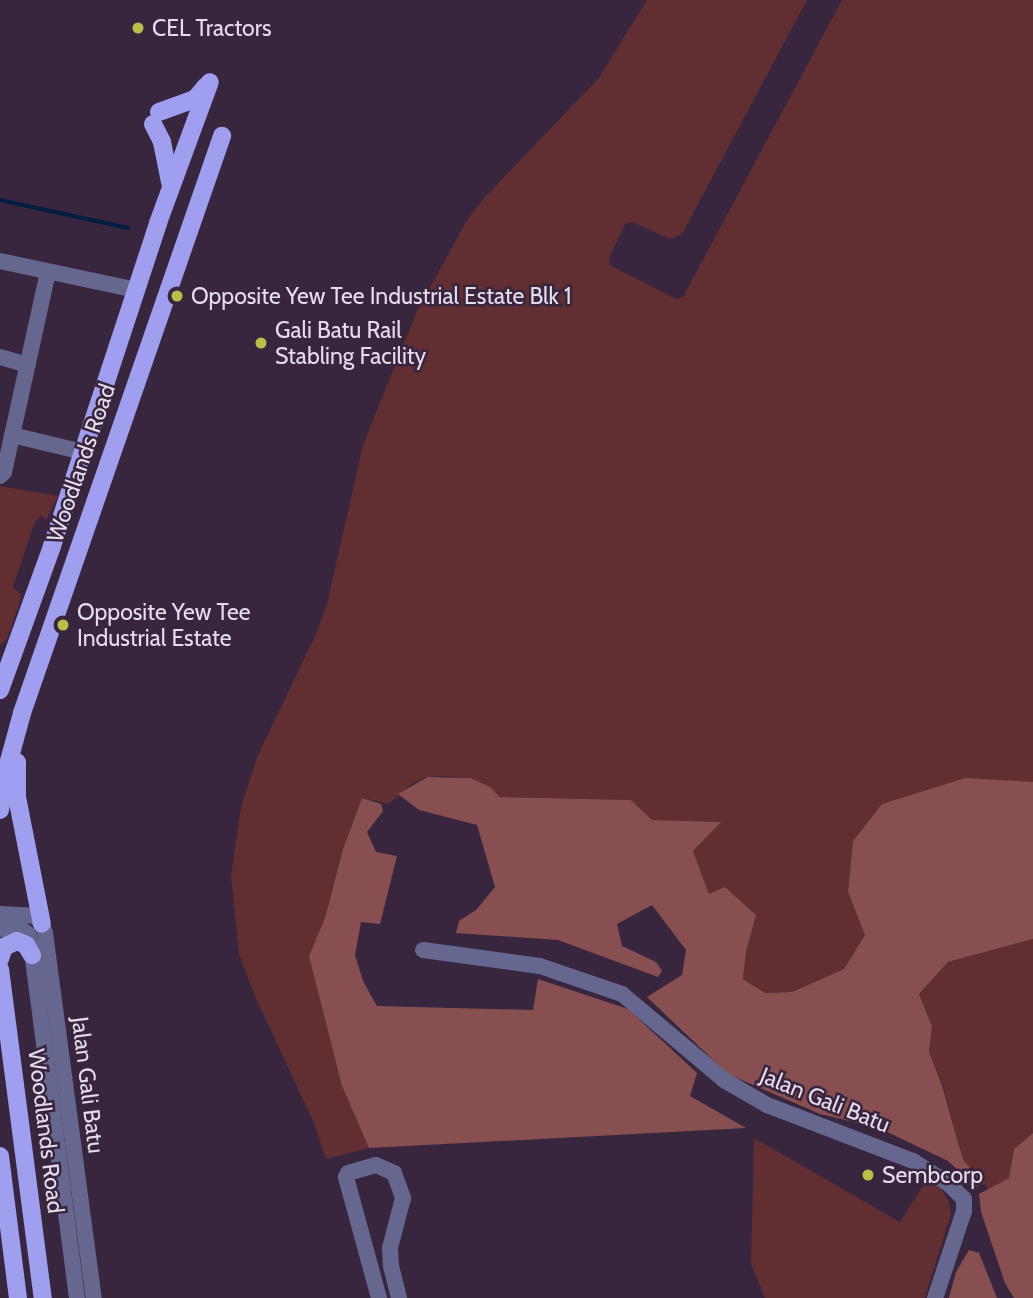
<!DOCTYPE html>
<style>
body{margin:0}
#map{position:relative;width:1033px;height:1298px;overflow:hidden;background:#37263e;font-family:Cabin,sans-serif}
div>[style]{position:absolute}
[style*='--x']{left:calc(var(--x)*1px);top:calc(var(--y)*1px);width:calc(var(--w)*1px);rotate:calc(var(--a)*1deg)}
.green>*{inset:0;background:#612e31}
.forest>*{inset:0;background:#884f51}
.stream>*{height:3.5px;margin:-1.75px;padding:0 1.75px;transform-origin:1.75px;border-radius:1.75px;background:#001e41}
.minor>*{height:16px;margin:-8px;padding:0 8px;transform-origin:8px;border-radius:8px;background:#66678e}
.major>*{height:18px;margin:-9px;padding:0 9px;transform-origin:9px;border-radius:9px;background:#9f9eef}
.dots>*{width:19px;height:19px;translate:-50% -50%;box-sizing:border-box;border:4px solid #37263e;border-radius:50%}
span{translate:-50% -50%;white-space:nowrap;text-align:center;line-height:1.15;-webkit-text-stroke:5px #37263e;paint-order:stroke}
.poi-label{font-size:23px;color:#e6dbeb}
.left{translate:0 -50%;text-align:left}
.street-label{font-size:23px;color:#e6dbeb}
</style>
<div id="map">
<div class="green">
<div style="clip-path:polygon(647px 0,807px 0,682px 234px,670px 239px,632px 222px,625px 224px,609px 258px,610px 265px,676px 299px,683px 297px,842px 0,1033px 0,1033px 782px,882px 804px,853px 841px,848px 892px,865px 935px,844px 969px,792px 992px,765px 993px,743px 979px,746px 952px,756px 915px,709px 895px,693px 851px,720px 822px,652px 820px,631px 800px,500px 797px,490px 787px,472px 778px,440px 776px,428px 777px,412px 784px,389px 804px,362px 798px,343px 849px,325px 918px,342px 1086px,369px 1148px,326px 1159px,313px 1121px,254px 994px,239px 954px,231px 876px,241px 807px,257px 757px,315px 636px,327px 604px,363px 445px,417px 311px,466px 222px,483px 199px,598px 79px)"></div>
<div style="clip-path:polygon(0 486px,58px 496px,46px 520px,41px 515px,34px 524px,13px 587px,21px 594px,18px 608px,7px 639px,0 645px)"></div>
<div style="clip-path:polygon(1033px 939px,1033px 1133px,1014px 1149px,1009px 1178px,989px 1189px,964px 1161px,959px 1146px,943px 1085px,929px 1052px,932px 1026px,919px 994px,948px 962px)"></div>
<div style="clip-path:polygon(754px 1138px,900px 1222px,926px 1181px,940px 1187px,948px 1200px,951px 1214px,925px 1298px,765px 1298px,751px 1264px)"></div>
</div>
<div class="forest">
<div style="clip-path:polygon(428px 777px,471px 778px,490px 787px,500px 797px,631px 800px,652px 820px,721px 822px,693px 851px,709px 894px,725px 887px,756px 915px,746px 952px,743px 979px,765px 993px,792px 992px,844px 969px,865px 935px,848px 892px,853px 841px,882px 804px,965px 778px,1033px 782px,1033px 939px,948px 962px,919px 994px,932px 1026px,929px 1052px,942px 1085px,959px 1146px,964px 1161px,984px 1183px,976px 1187px,948px 1161px,879px 1128px,820px 1114px,728px 1074px,647px 997px,682px 975px,686px 950px,652px 905px,617px 924px,622px 946px,656px 962px,662px 971px,658px 977px,558px 940px,456px 933px,459px 921px,476px 910px,495px 887px,477px 825px,419px 810px,398px 794px)"></div>
<div style="clip-path:polygon(362px 798px,381px 804px,383px 811px,367px 832px,376px 852px,397px 856px,380px 924px,361px 922px,355px 955px,363px 981px,377px 1006px,533px 1010px,538px 979px,628px 1009px,697px 1073px,690px 1096px,746px 1128px,369px 1148px,342px 1086px,309px 956px,325px 918px,343px 849px)"></div>
<div style="clip-path:polygon(1033px 1133px,1033px 1298px,1014px 1298px,1005px 1283px,981px 1212px,979px 1194px,1009px 1178px,1014px 1149px)"></div>
<div style="clip-path:polygon(969px 1250px,979px 1253px,997px 1298px,949px 1298px,956px 1272px)"></div>
</div>
<div class="stream">
<div style="--x:0;--y:200;--w:131;--a:12.3"></div>
</div>
<div class="minor">
<div style="--x:0;--y:261;--w:139;--a:12"></div>
<div style="--x:0;--y:357;--w:29;--a:16"></div>
<div style="--x:12;--y:435;--w:73;--a:13.5"></div>
<div style="--x:0;--y:476;--w:6;--a:-45"></div>
<div style="--x:4;--y:472;--w:205;--a:-77.6"></div>
<div style="--x:0;--y:914;--w:35;--a:3"></div>
<div style="--x:35;--y:916;--w:11;--a:49"></div>
<div style="--x:42;--y:924;--w:9;--a:72"></div>
<div style="--x:45;--y:933;--w:368;--a:82.4"></div>
<div style="--x:0;--y:929;--w:21;--a:0"></div>
<div style="--x:21;--y:929;--w:9;--a:36"></div>
<div style="--x:28;--y:934;--w:10;--a:73"></div>
<div style="--x:31;--y:944;--w:357;--a:82.6"></div>
<div style="--x:423;--y:950;--w:118;--a:7.8"></div>
<div style="--x:540;--y:966;--w:87;--a:18.9"></div>
<div style="--x:622;--y:994;--w:133;--a:40.1"></div>
<div style="--x:724;--y:1080;--w:50;--a:30.2"></div>
<div style="--x:767;--y:1105;--w:156;--a:21"></div>
<div style="--x:913;--y:1161;--w:43;--a:32.6"></div>
<div style="--x:949;--y:1184;--w:21;--a:45"></div>
<div style="--x:964;--y:1199;--w:12;--a:90"></div>
<div style="--x:964;--y:1211;--w:92;--a:108.4"></div>
<div style="--x:379;--y:1298;--w:125;--a:-105.3"></div>
<div style="--x:346;--y:1177;--w:4;--a:-63"></div>
<div style="--x:348;--y:1173;--w:29;--a:-16"></div>
<div style="--x:376;--y:1165;--w:20;--a:24"></div>
<div style="--x:394;--y:1173;--w:27;--a:70"></div>
<div style="--x:403;--y:1198;--w:52;--a:104.6"></div>
<div style="--x:390;--y:1248;--w:18;--a:87"></div>
<div style="--x:391;--y:1266;--w:33;--a:76"></div>
</div>
<div class="major">
<div style="--x:159;--y:112;--w:38;--a:-20"></div>
<div style="--x:195;--y:99;--w:17;--a:-50"></div>
<div style="--x:153;--y:124;--w:20;--a:63"></div>
<div style="--x:162;--y:142;--w:41;--a:78.7"></div>
<div style="--x:0;--y:690;--w:153;--a:-70.1"></div>
<div style="--x:52;--y:546;--w:340;--a:-71.8"></div>
<div style="--x:158;--y:223;--w:150;--a:-69.8"></div>
<div style="--x:17;--y:762;--w:35;--a:90"></div>
<div style="--x:17;--y:797;--w:129;--a:78.9"></div>
<div style="--x:0;--y:810;--w:43;--a:-80.5"></div>
<div style="--x:7;--y:768;--w:57;--a:-74.7"></div>
<div style="--x:22;--y:713;--w:611;--a:-70.88"></div>
<div style="--x:0;--y:959;--w:13;--a:-72"></div>
<div style="--x:4;--y:947;--w:14;--a:-25"></div>
<div style="--x:17;--y:941;--w:10;--a:24"></div>
<div style="--x:26;--y:945;--w:12;--a:59"></div>
<div style="--x:0;--y:969;--w:332;--a:82.6"></div>
<div style="--x:0;--y:1156;--w:143;--a:82.8"></div>
</div>
<div class="dots">
<div style="left:138px;top:28px;background:#b9c046"></div>
<div style="left:177px;top:296px;background:#b9c046"></div>
<div style="left:261px;top:343px;background:#b9c046"></div>
<div style="left:63px;top:625px;background:#b9c046"></div>
<div style="left:868px;top:1175px;background:#b9c046"></div>
</div>
<div class="poi-label">
<span class="left" style="left:152px;top:28px">CEL Tractors</span>
<span class="left" style="left:191px;top:296px">Opposite Yew Tee Industrial Estate Blk 1</span>
<span class="left" style="left:275px;top:343px">Gali Batu Rail<br>Stabling Facility</span>
<span class="left" style="left:77px;top:625px">Opposite Yew Tee<br>Industrial Estate</span>
<span class="left" style="left:882px;top:1175px">Sembcorp</span>
</div>
<div class="street-label">
<span style="left:81px;top:463px;rotate:-71deg">Woodlands Road</span>
<span style="left:88px;top:1085px;rotate:83deg">Jalan Gali Batu</span>
<span style="left:825px;top:1100px;rotate:22deg">Jalan Gali Batu</span>
<span style="left:46px;top:1131px;rotate:83deg">Woodlands Road</span>
</div>
</div>
